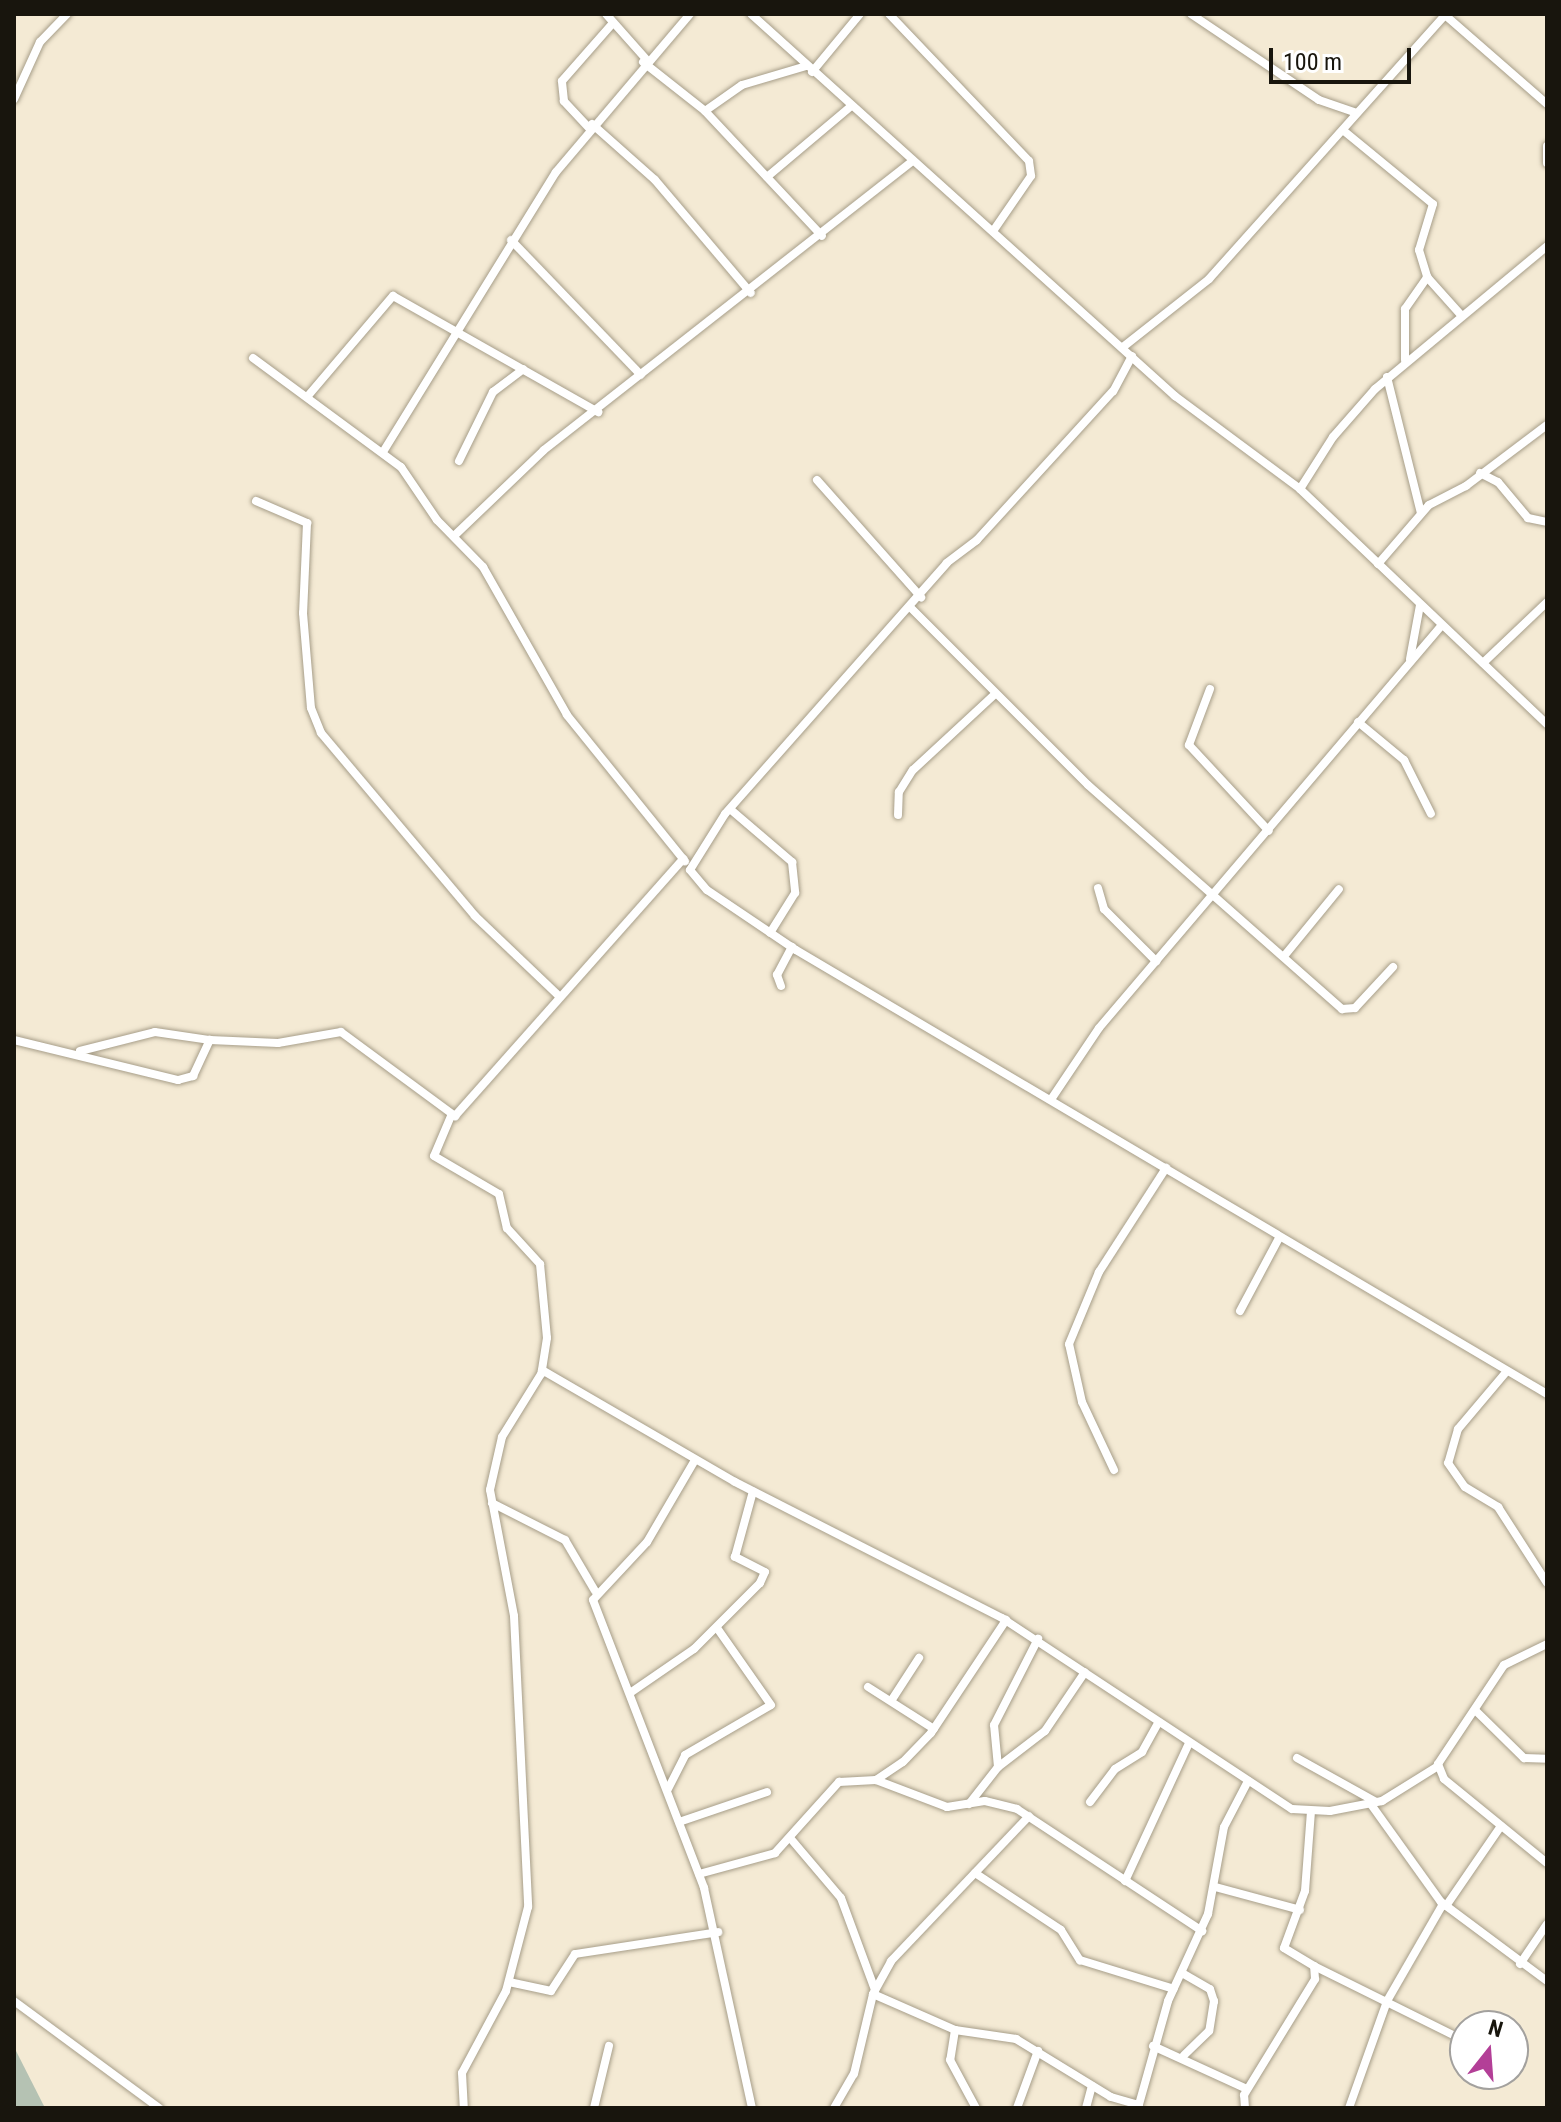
<!DOCTYPE html>
<style>
body{margin:0}
#map{position:relative;width:1561px;height:2122px;overflow:hidden;background:#f4ead4;font-family:"Roboto Condensed",sans-serif}
div>[style]{position:absolute}
[style*='--x']{left:calc(var(--x)*1px);top:calc(var(--y)*1px);width:calc(var(--w)*1px);rotate:calc(var(--a)*1deg)}
.green>*{inset:0;background:#b5c2b3}
.roads{filter:drop-shadow(0 0 2px #a79e89) drop-shadow(0 0 2px #a79e89)}
.minor>*{height:8px;margin:-4px;padding:0 4px;transform-origin:4px;border-radius:4px;background:#fff}
span{translate:-50% -50%;white-space:nowrap;text-align:center;line-height:1.15;-webkit-text-stroke:6px #fff;paint-order:stroke}
.frame{position:absolute;inset:0;border:16px solid #18150d;pointer-events:none}
.north{position:absolute;left:1449px;top:2010px;width:80px;height:80px;box-sizing:border-box;background:#fff;border:2px solid #a3a19e;border-radius:50%;rotate:17deg;font-size:22px;font-weight:700;line-height:32px;text-align:center;color:#18150d}
.north::after{content:'';display:block;margin:auto;width:28px;height:36px;background:#b33f97;clip-path:polygon(50% 0,100% 100%,50% 72%,0 100%)}
.scale{position:absolute;left:1269px;top:48px;width:142px;height:36px;box-sizing:border-box;border:4px solid #18150d;border-top:0;padding-left:10px;font-size:24px;line-height:28px;white-space:nowrap;color:#18150d;-webkit-text-stroke:6px #fff;paint-order:stroke}
</style>
<div id="map">
<div class="green">
<div style="clip-path:polygon(14px 2047px,45px 2108px,14px 2108px)"></div>
</div>
<div class="roads">
<div class="minor">
<div style="--x:606;--y:14;--w:60;--a:48.4"></div>
<div style="--x:751;--y:14;--w:571;--a:42.02"></div>
<div style="--x:1175;--y:396;--w:156;--a:36.6"></div>
<div style="--x:1300;--y:489;--w:341;--a:43.6"></div>
<div style="--x:889;--y:14;--w:203;--a:46.4"></div>
<div style="--x:1029;--y:161;--w:15;--a:82"></div>
<div style="--x:1031;--y:176;--w:67;--a:124.6"></div>
<div style="--x:1191;--y:14;--w:154;--a:33.9"></div>
<div style="--x:1319;--y:100;--w:40;--a:18.9"></div>
<div style="--x:1445;--y:15;--w:135;--a:41.1"></div>
<div style="--x:643;--y:62;--w:79;--a:38.3"></div>
<div style="--x:705;--y:111;--w:45;--a:-35.1"></div>
<div style="--x:742;--y:85;--w:67;--a:-16.5"></div>
<div style="--x:812;--y:72;--w:75;--a:-50.4"></div>
<div style="--x:14;--y:99;--w:63;--a:-65.5"></div>
<div style="--x:40;--y:42;--w:39;--a:-46"></div>
<div style="--x:705;--y:111;--w:171;--a:46.9"></div>
<div style="--x:592;--y:124;--w:84;--a:41.6"></div>
<div style="--x:655;--y:180;--w:148;--a:49.7"></div>
<div style="--x:589;--y:128;--w:37;--a:-133"></div>
<div style="--x:564;--y:101;--w:20;--a:-96"></div>
<div style="--x:562;--y:81;--w:76;--a:-48.7"></div>
<div style="--x:1344;--y:131;--w:115;--a:39.4"></div>
<div style="--x:1433;--y:204;--w:48;--a:106.9"></div>
<div style="--x:1419;--y:250;--w:28;--a:73"></div>
<div style="--x:1427;--y:277;--w:51;--a:48.2"></div>
<div style="--x:1547;--y:146;--w:17;--a:90"></div>
<div style="--x:767;--y:177;--w:109;--a:-40.1"></div>
<div style="--x:511;--y:240;--w:187;--a:46.1"></div>
<div style="--x:1123;--y:347;--w:110;--a:-38.3"></div>
<div style="--x:1209;--y:279;--w:356;--a:-48.2"></div>
<div style="--x:1132;--y:356;--w:40;--a:118"></div>
<div style="--x:1113;--y:391;--w:202;--a:132.4"></div>
<div style="--x:977;--y:540;--w:38;--a:143"></div>
<div style="--x:947;--y:563;--w:335;--a:131.5"></div>
<div style="--x:725;--y:814;--w:66;--a:122"></div>
<div style="--x:690;--y:870;--w:26;--a:50"></div>
<div style="--x:707;--y:890;--w:107;--a:34"></div>
<div style="--x:796;--y:950;--w:872;--a:30.59"></div>
<div style="--x:253;--y:358;--w:184;--a:36.4"></div>
<div style="--x:401;--y:467;--w:64;--a:55.8"></div>
<div style="--x:437;--y:520;--w:66;--a:45.6"></div>
<div style="--x:483;--y:567;--w:170;--a:60.4"></div>
<div style="--x:567;--y:715;--w:188;--a:51.1"></div>
<div style="--x:1405;--y:360;--w:51;--a:-90"></div>
<div style="--x:1405;--y:309;--w:39;--a:-55"></div>
<div style="--x:1387;--y:377;--w:140;--a:76"></div>
<div style="--x:307;--y:397;--w:133;--a:-49.6"></div>
<div style="--x:393;--y:296;--w:236;--a:29.5"></div>
<div style="--x:383;--y:452;--w:329;--a:-58.3"></div>
<div style="--x:556;--y:172;--w:207;--a:-49.7"></div>
<div style="--x:459;--y:461;--w:77;--a:-63.8"></div>
<div style="--x:493;--y:392;--w:38;--a:-37"></div>
<div style="--x:1480;--y:473;--w:20;--a:27"></div>
<div style="--x:1498;--y:482;--w:47;--a:50.2"></div>
<div style="--x:1528;--y:518;--w:19;--a:12"></div>
<div style="--x:817;--y:480;--w:157;--a:48.4"></div>
<div style="--x:1300;--y:489;--w:62;--a:-57.6"></div>
<div style="--x:1333;--y:437;--w:64;--a:-48.8"></div>
<div style="--x:1375;--y:389;--w:224;--a:-39.7"></div>
<div style="--x:256;--y:501;--w:56;--a:23.3"></div>
<div style="--x:307;--y:523;--w:90;--a:92.5"></div>
<div style="--x:303;--y:613;--w:95;--a:85.2"></div>
<div style="--x:311;--y:708;--w:27;--a:68"></div>
<div style="--x:321;--y:733;--w:239;--a:49.9"></div>
<div style="--x:475;--y:916;--w:115;--a:43.6"></div>
<div style="--x:454;--y:536;--w:124;--a:-43.7"></div>
<div style="--x:544;--y:450;--w:469;--a:-38.1"></div>
<div style="--x:1378;--y:564;--w:78;--a:-49.2"></div>
<div style="--x:1429;--y:505;--w:42;--a:-27.2"></div>
<div style="--x:1466;--y:486;--w:101;--a:-37"></div>
<div style="--x:911;--y:608;--w:250;--a:45"></div>
<div style="--x:1088;--y:785;--w:339;--a:41.4"></div>
<div style="--x:1342;--y:1009;--w:13;--a:-4"></div>
<div style="--x:1355;--y:1008;--w:56;--a:-47.2"></div>
<div style="--x:1410;--y:659;--w:55;--a:-79.5"></div>
<div style="--x:1483;--y:663;--w:88;--a:-43.6"></div>
<div style="--x:1210;--y:689;--w:60;--a:110.6"></div>
<div style="--x:1189;--y:745;--w:117;--a:47.1"></div>
<div style="--x:1358;--y:722;--w:60;--a:39.6"></div>
<div style="--x:1404;--y:760;--w:60;--a:63.4"></div>
<div style="--x:730;--y:809;--w:82;--a:40.5"></div>
<div style="--x:792;--y:862;--w:31;--a:84"></div>
<div style="--x:795;--y:893;--w:47;--a:122"></div>
<div style="--x:898;--y:815;--w:23;--a:-88"></div>
<div style="--x:899;--y:792;--w:26;--a:-58"></div>
<div style="--x:913;--y:770;--w:112;--a:-42.8"></div>
<div style="--x:1098;--y:888;--w:22;--a:74"></div>
<div style="--x:1104;--y:909;--w:74;--a:45"></div>
<div style="--x:1285;--y:955;--w:85;--a:-50.7"></div>
<div style="--x:781;--y:986;--w:12;--a:-110"></div>
<div style="--x:777;--y:975;--w:32;--a:-62"></div>
<div style="--x:14;--y:1040;--w:169;--a:13.7"></div>
<div style="--x:178;--y:1080;--w:16;--a:-15"></div>
<div style="--x:193;--y:1076;--w:40;--a:-65"></div>
<div style="--x:210;--y:1040;--w:68;--a:2.5"></div>
<div style="--x:278;--y:1043;--w:64;--a:-9.9"></div>
<div style="--x:341;--y:1032;--w:142;--a:36.4"></div>
<div style="--x:455;--y:1116;--w:344;--a:-48.4"></div>
<div style="--x:80;--y:1051;--w:77;--a:-14.2"></div>
<div style="--x:155;--y:1032;--w:56;--a:8.3"></div>
<div style="--x:1052;--y:1098;--w:84;--a:-56.1"></div>
<div style="--x:1099;--y:1028;--w:529;--a:-49.6"></div>
<div style="--x:451;--y:1116;--w:43;--a:113"></div>
<div style="--x:434;--y:1156;--w:75;--a:30.3"></div>
<div style="--x:499;--y:1194;--w:35;--a:77"></div>
<div style="--x:507;--y:1228;--w:49;--a:47.5"></div>
<div style="--x:540;--y:1264;--w:74;--a:84.6"></div>
<div style="--x:547;--y:1338;--w:36;--a:99"></div>
<div style="--x:541;--y:1374;--w:74;--a:121.8"></div>
<div style="--x:502;--y:1437;--w:54;--a:102.8"></div>
<div style="--x:490;--y:1490;--w:128;--a:79.2"></div>
<div style="--x:514;--y:1616;--w:291;--a:87.2"></div>
<div style="--x:528;--y:1907;--w:87;--a:104.7"></div>
<div style="--x:506;--y:1991;--w:93;--a:118.2"></div>
<div style="--x:462;--y:2073;--w:35;--a:87"></div>
<div style="--x:1240;--y:1311;--w:83;--a:-61.9"></div>
<div style="--x:542;--y:1370;--w:223;--a:30.1"></div>
<div style="--x:735;--y:1482;--w:300;--a:27"></div>
<div style="--x:1002;--y:1618;--w:347;--a:33.4"></div>
<div style="--x:1292;--y:1809;--w:38;--a:3"></div>
<div style="--x:1330;--y:1811;--w:53;--a:-10.9"></div>
<div style="--x:1382;--y:1801;--w:66;--a:-32"></div>
<div style="--x:1507;--y:1371;--w:76;--a:130.2"></div>
<div style="--x:1458;--y:1429;--w:35;--a:106"></div>
<div style="--x:1448;--y:1463;--w:29;--a:55"></div>
<div style="--x:1465;--y:1487;--w:39;--a:31"></div>
<div style="--x:1498;--y:1507;--w:90;--a:57.2"></div>
<div style="--x:695;--y:1460;--w:95;--a:120.3"></div>
<div style="--x:647;--y:1542;--w:79;--a:133"></div>
<div style="--x:593;--y:1600;--w:309;--a:68.9"></div>
<div style="--x:704;--y:1888;--w:225;--a:77.7"></div>
<div style="--x:1114;--y:1470;--w:75;--a:-115.2"></div>
<div style="--x:1082;--y:1402;--w:59;--a:-102.6"></div>
<div style="--x:1069;--y:1344;--w:78;--a:-67.4"></div>
<div style="--x:1099;--y:1272;--w:124;--a:-57.2"></div>
<div style="--x:492;--y:1503;--w:82;--a:26.9"></div>
<div style="--x:565;--y:1540;--w:59;--a:59.5"></div>
<div style="--x:1547;--y:1644;--w:48;--a:154"></div>
<div style="--x:1504;--y:1665;--w:119;--a:123.7"></div>
<div style="--x:1438;--y:1764;--w:16;--a:68"></div>
<div style="--x:1444;--y:1779;--w:133;--a:39.2"></div>
<div style="--x:868;--y:1687;--w:78;--a:32.5"></div>
<div style="--x:630;--y:1693;--w:78;--a:-34.5"></div>
<div style="--x:694;--y:1649;--w:93;--a:-45"></div>
<div style="--x:760;--y:1583;--w:12;--a:-66"></div>
<div style="--x:765;--y:1572;--w:34;--a:-153"></div>
<div style="--x:735;--y:1557;--w:68;--a:-74.7"></div>
<div style="--x:893;--y:1698;--w:48;--a:-57"></div>
<div style="--x:1475;--y:1710;--w:69;--a:44.4"></div>
<div style="--x:1524;--y:1758;--w:23;--a:2"></div>
<div style="--x:1297;--y:1758;--w:90;--a:29.1"></div>
<div style="--x:998;--y:1767;--w:42;--a:-95.4"></div>
<div style="--x:994;--y:1725;--w:97;--a:-62.9"></div>
<div style="--x:876;--y:1780;--w:76;--a:20.8"></div>
<div style="--x:947;--y:1807;--w:38;--a:-9"></div>
<div style="--x:985;--y:1801;--w:33;--a:14"></div>
<div style="--x:1017;--y:1809;--w:222;--a:33.4"></div>
<div style="--x:668;--y:1789;--w:38;--a:-63"></div>
<div style="--x:685;--y:1755;--w:99;--a:-30.2"></div>
<div style="--x:771;--y:1705;--w:94;--a:-125"></div>
<div style="--x:1090;--y:1802;--w:41;--a:-52.9"></div>
<div style="--x:1115;--y:1769;--w:32;--a:-32"></div>
<div style="--x:1142;--y:1752;--w:33;--a:-61"></div>
<div style="--x:1370;--y:1803;--w:122;--a:54.4"></div>
<div style="--x:1441;--y:1902;--w:132;--a:36.7"></div>
<div style="--x:969;--y:1804;--w:47;--a:-51.9"></div>
<div style="--x:998;--y:1767;--w:59;--a:-37.5"></div>
<div style="--x:1045;--y:1731;--w:71;--a:-55.9"></div>
<div style="--x:679;--y:1822;--w:93;--a:-18.8"></div>
<div style="--x:791;--y:1839;--w:77;--a:49.7"></div>
<div style="--x:841;--y:1898;--w:98;--a:69.7"></div>
<div style="--x:975;--y:1873;--w:103;--a:33.5"></div>
<div style="--x:1061;--y:1930;--w:36;--a:58"></div>
<div style="--x:1080;--y:1960;--w:98;--a:17.1"></div>
<div style="--x:699;--y:1874;--w:79;--a:-15.4"></div>
<div style="--x:775;--y:1853;--w:96;--a:-48"></div>
<div style="--x:839;--y:1782;--w:37;--a:-3"></div>
<div style="--x:876;--y:1780;--w:32;--a:-34"></div>
<div style="--x:903;--y:1762;--w:40;--a:-46"></div>
<div style="--x:931;--y:1733;--w:136;--a:-56.4"></div>
<div style="--x:1125;--y:1881;--w:152;--a:-65.1"></div>
<div style="--x:1215;--y:1887;--w:88;--a:15.1"></div>
<div style="--x:1446;--y:1906;--w:97;--a:-55.5"></div>
<div style="--x:1520;--y:1964;--w:48;--a:-56"></div>
<div style="--x:1314;--y:1966;--w:162;--a:26.4"></div>
<div style="--x:1182;--y:1973;--w:32;--a:30"></div>
<div style="--x:1210;--y:1989;--w:13;--a:72"></div>
<div style="--x:1214;--y:2001;--w:30;--a:99"></div>
<div style="--x:1209;--y:2031;--w:35;--a:136"></div>
<div style="--x:509;--y:1982;--w:43;--a:12.1"></div>
<div style="--x:551;--y:1991;--w:44;--a:-57"></div>
<div style="--x:575;--y:1954;--w:145;--a:-8.7"></div>
<div style="--x:873;--y:1994;--w:90;--a:23.7"></div>
<div style="--x:955;--y:2030;--w:62;--a:8.4"></div>
<div style="--x:1016;--y:2039;--w:111;--a:31.4"></div>
<div style="--x:1111;--y:2097;--w:29;--a:16"></div>
<div style="--x:14;--y:2001;--w:180;--a:36.4"></div>
<div style="--x:955;--y:2030;--w:30;--a:99"></div>
<div style="--x:950;--y:2060;--w:55;--a:61.6"></div>
<div style="--x:1153;--y:2046;--w:103;--a:24.6"></div>
<div style="--x:594;--y:2108;--w:64;--a:-76.4"></div>
<div style="--x:834;--y:2108;--w:39;--a:-60"></div>
<div style="--x:854;--y:2074;--w:82;--a:-76.6"></div>
<div style="--x:873;--y:1994;--w:38;--a:-61"></div>
<div style="--x:891;--y:1961;--w:200;--a:-46.4"></div>
<div style="--x:1017;--y:2108;--w:61;--a:-69.8"></div>
<div style="--x:1086;--y:2108;--w:23;--a:-75"></div>
<div style="--x:1138;--y:2108;--w:111;--a:-74.3"></div>
<div style="--x:1168;--y:2001;--w:96;--a:-65.3"></div>
<div style="--x:1208;--y:1914;--w:88;--a:-79.6"></div>
<div style="--x:1224;--y:1827;--w:52;--a:-62.4"></div>
<div style="--x:1245;--y:2108;--w:13;--a:-94"></div>
<div style="--x:1244;--y:2095;--w:136;--a:-58.5"></div>
<div style="--x:1315;--y:1979;--w:13;--a:-94"></div>
<div style="--x:1314;--y:1966;--w:35;--a:-149"></div>
<div style="--x:1284;--y:1948;--w:61;--a:-69.8"></div>
<div style="--x:1305;--y:1891;--w:79;--a:-85.7"></div>
<div style="--x:1349;--y:2108;--w:114;--a:-70.4"></div>
<div style="--x:1387;--y:2001;--w:112;--a:-60"></div>
</div>
</div>
<div class="frame"></div>
<div class="north">N</div>
<div class="scale">100 m</div>
</div>
